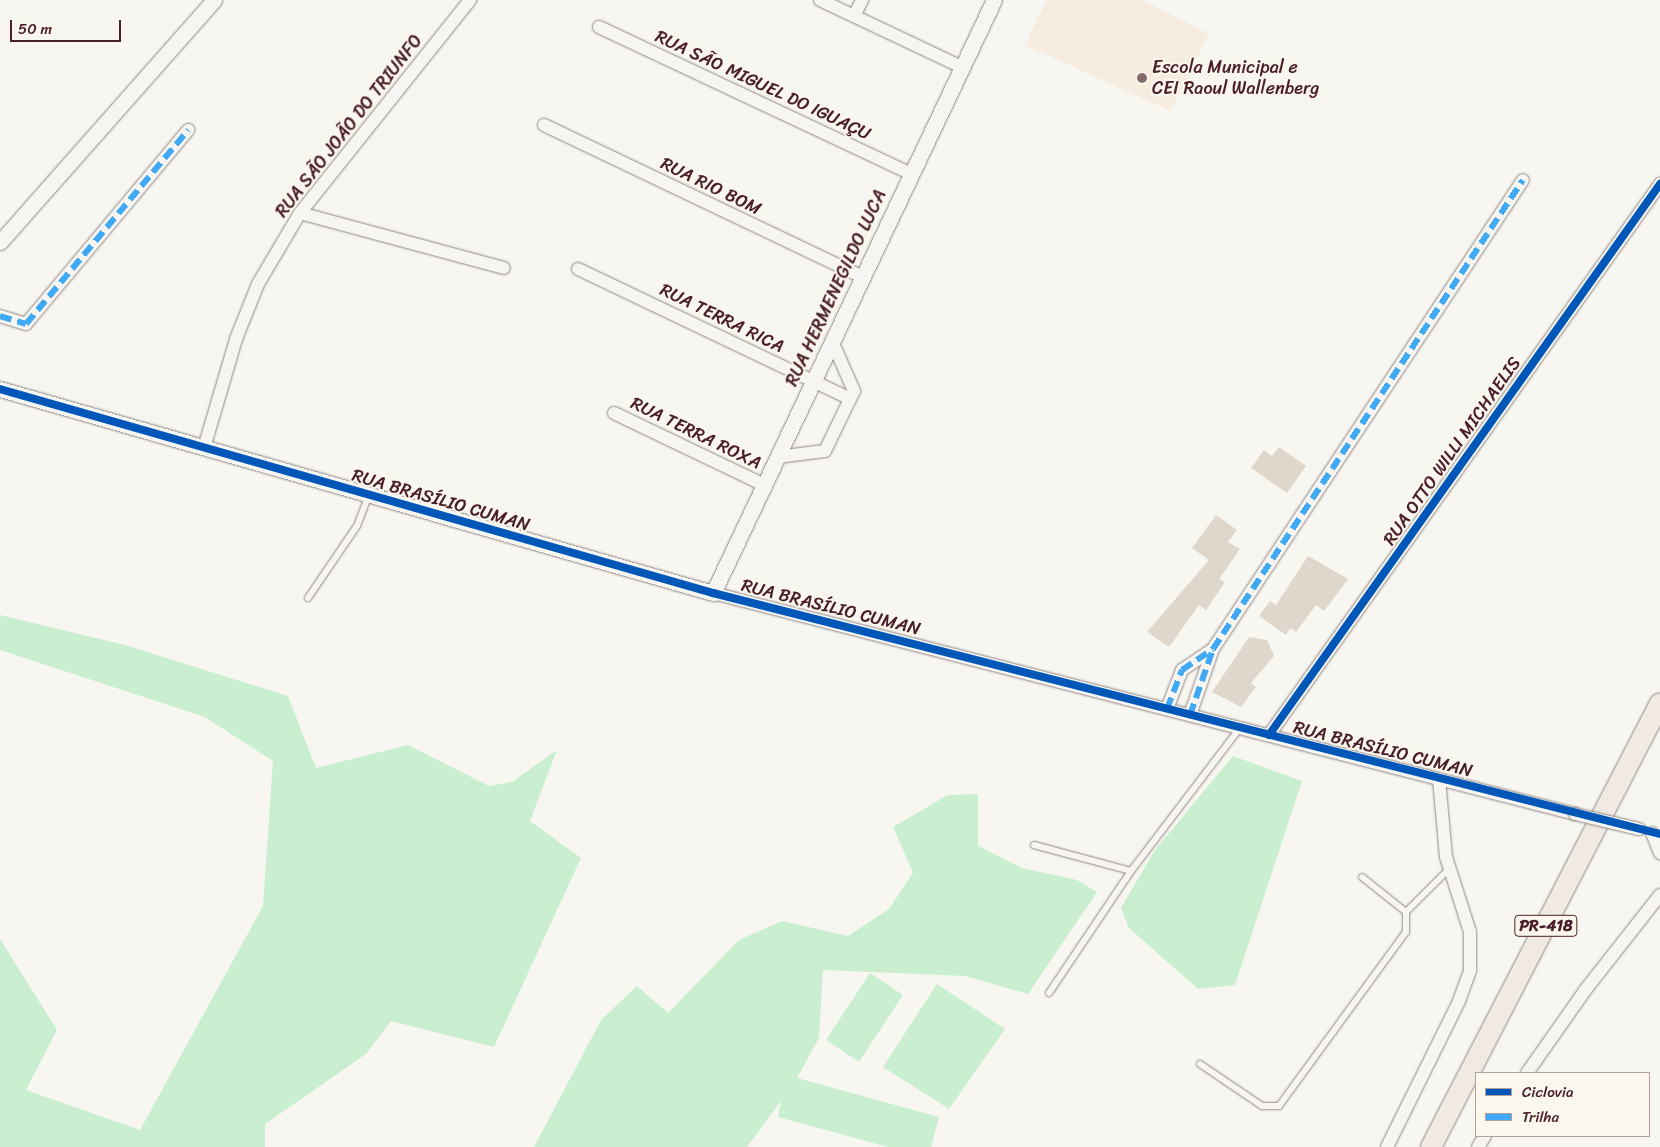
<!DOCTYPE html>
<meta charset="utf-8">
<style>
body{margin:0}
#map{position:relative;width:1660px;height:1147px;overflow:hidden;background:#f8f6f0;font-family:Sriracha,sans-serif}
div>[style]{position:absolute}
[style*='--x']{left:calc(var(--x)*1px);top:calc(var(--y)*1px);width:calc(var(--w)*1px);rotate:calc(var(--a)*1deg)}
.built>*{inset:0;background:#f6ece0}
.green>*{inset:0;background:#c9efd0}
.building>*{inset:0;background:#dfd6cc}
.roads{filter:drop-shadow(0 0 1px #918787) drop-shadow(0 0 1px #918787)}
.service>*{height:6px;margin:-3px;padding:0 3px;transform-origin:3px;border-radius:3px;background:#f6f5f1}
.minor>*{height:12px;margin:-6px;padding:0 6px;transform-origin:6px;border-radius:6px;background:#f6f5f1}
.tertiary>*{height:15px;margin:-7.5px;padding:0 7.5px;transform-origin:7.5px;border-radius:7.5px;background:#f6f5f1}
.trunk>*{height:20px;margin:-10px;padding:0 10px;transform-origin:10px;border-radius:10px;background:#f0eae2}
.bridges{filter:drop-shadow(0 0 1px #918787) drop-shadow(0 0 1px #918787)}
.minor-bridge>*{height:12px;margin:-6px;padding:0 6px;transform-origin:6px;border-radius:6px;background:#f6f5f1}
.quiet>*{height:6px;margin-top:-3px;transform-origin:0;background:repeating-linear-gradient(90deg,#3fa9f5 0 12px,transparent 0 18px)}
.cycleway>*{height:8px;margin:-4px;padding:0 4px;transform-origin:4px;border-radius:4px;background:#0057b8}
.dots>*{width:14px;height:14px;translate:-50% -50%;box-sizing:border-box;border:2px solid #fbf7ec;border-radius:50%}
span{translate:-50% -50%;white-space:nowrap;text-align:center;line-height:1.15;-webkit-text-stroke:4px #fbf7ec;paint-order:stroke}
.shield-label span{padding:1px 4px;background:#fbf7ec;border:1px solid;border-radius:4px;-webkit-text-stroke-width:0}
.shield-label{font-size:16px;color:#4a1f2b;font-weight:700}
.poi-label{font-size:18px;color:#4a1f2b}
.left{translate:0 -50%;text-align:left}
.street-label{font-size:18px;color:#4a1f2b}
.legend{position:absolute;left:1475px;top:1072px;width:175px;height:65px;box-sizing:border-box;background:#fbf7ec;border:1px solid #b4a19f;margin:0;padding:6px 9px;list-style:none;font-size:15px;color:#4a1f2b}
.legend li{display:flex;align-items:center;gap:10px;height:25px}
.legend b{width:25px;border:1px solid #b4a19f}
.scale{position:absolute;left:10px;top:20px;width:111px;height:22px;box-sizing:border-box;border:2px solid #4a1f2b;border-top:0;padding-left:6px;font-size:15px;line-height:18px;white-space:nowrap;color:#4a1f2b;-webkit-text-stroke:4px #fbf7ec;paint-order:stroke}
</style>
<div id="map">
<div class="built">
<div style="clip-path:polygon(1047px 0,1143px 0,1209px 34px,1170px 111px,1025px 45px)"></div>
</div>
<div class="green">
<div style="clip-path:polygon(0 615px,125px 645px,288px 696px,316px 768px,408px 745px,489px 786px,512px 782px,557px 750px,530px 821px,581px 858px,494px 1047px,391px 1021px,366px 1054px,265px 1124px,265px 1147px,0 1147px,0 939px,57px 1030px,26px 1090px,140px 1130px,263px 906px,273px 761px,205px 717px,0 650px)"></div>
<div style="clip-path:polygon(1233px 756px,1302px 781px,1235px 985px,1198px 989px,1129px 928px,1121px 908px,1155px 850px)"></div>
<div style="clip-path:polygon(978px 794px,978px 846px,1022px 868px,1077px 880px,1097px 892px,1028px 994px,965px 976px,823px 970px,819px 1038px,797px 1078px,939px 1117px,931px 1147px,888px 1147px,778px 1117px,781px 1101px,747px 1147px,534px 1147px,601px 1020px,637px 986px,668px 1013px,739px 940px,782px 921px,848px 936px,889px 909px,913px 873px,893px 827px,948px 795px)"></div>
<div style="clip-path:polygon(870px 973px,903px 995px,859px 1062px,826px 1040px)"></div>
<div style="clip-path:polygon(937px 984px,1005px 1029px,949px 1109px,883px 1067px)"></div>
</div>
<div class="building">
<div style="clip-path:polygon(1279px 447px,1306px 466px,1287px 493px,1251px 468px,1264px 450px,1272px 456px)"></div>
<div style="clip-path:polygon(1216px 515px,1237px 530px,1228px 542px,1240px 549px,1219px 579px,1225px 582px,1206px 610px,1199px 605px,1169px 647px,1147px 632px,1209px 560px,1192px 548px)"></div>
<div style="clip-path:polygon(1308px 556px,1348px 579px,1324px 611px,1316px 605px,1296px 632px,1290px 628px,1286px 635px,1259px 616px,1270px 601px,1276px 605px)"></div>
<div style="clip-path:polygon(1249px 637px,1267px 640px,1274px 656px,1251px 683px,1256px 687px,1241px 707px,1212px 692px)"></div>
</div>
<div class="roads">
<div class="service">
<div style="--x:308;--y:598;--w:87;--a:-55.8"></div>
<div style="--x:357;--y:526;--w:33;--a:-69"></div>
<div style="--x:1034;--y:845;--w:100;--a:15"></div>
<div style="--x:1362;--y:877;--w:56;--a:38.5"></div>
<div style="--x:1049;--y:993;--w:147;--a:-56.1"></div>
<div style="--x:1131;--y:871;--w:180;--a:-52.7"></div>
<div style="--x:1200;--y:1064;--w:75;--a:34.1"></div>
<div style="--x:1262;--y:1106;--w:17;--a:0"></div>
<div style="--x:1279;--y:1106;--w:215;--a:-53.9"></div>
<div style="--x:1406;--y:932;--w:20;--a:-90"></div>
<div style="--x:1406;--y:912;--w:61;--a:-45"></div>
</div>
<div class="minor">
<div style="--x:820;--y:0;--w:157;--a:25.3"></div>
<div style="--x:854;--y:16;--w:18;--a:-63"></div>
<div style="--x:599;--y:27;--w:345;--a:25.2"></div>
<div style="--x:544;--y:125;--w:352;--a:25.5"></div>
<div style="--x:300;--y:213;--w:211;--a:15.1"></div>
<div style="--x:578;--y:269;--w:301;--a:25.5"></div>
<div style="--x:0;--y:316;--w:27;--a:17"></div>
<div style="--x:26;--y:324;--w:253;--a:-50.1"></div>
<div style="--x:614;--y:413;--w:166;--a:25.6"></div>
<div style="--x:204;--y:448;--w:114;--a:-73.6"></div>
<div style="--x:236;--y:339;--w:59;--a:-68.2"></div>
<div style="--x:258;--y:284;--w:82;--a:-59.4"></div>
<div style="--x:300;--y:213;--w:273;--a:-51.4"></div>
<div style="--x:777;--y:457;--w:48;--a:-7.1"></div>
<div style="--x:825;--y:451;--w:58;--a:-64.3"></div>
<div style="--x:850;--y:399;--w:9;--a:-63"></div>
<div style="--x:854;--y:391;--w:55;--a:-113.7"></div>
<div style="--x:713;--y:593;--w:890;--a:14.38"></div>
<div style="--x:1167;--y:709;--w:42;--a:-69"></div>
<div style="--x:1182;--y:670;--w:37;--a:-34"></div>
<div style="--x:1190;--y:715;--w:70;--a:-70.8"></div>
<div style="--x:1213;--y:649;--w:562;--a:-56.54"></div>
<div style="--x:1269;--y:735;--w:676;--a:-54.64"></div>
<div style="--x:1652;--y:833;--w:22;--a:68"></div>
<div style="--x:1527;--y:1073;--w:103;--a:-54.9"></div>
<div style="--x:1586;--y:989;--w:120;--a:-51.8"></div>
<div style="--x:1387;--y:1147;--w:163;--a:-63.7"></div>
<div style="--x:1459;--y:1001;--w:33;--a:-70"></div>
<div style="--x:1470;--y:970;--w:38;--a:-90"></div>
<div style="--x:1470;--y:932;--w:79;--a:-107.7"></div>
<div style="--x:1446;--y:857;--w:78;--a:-95.1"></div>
<div style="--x:1478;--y:1147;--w:13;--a:-58"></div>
</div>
<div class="tertiary">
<div style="--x:0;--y:242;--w:323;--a:-48.5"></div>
<div style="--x:0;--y:389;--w:742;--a:15.97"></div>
<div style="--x:713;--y:593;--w:656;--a:-64.65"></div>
</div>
<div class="trunk">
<div style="--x:1431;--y:1147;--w:499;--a:-62.7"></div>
</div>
</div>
<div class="bridges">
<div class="minor-bridge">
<div style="--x:1575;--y:814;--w:66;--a:13.2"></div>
</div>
</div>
<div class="quiet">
<div style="--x:0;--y:316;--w:27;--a:17"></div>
<div style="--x:26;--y:324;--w:253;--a:-50.1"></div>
<div style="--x:1167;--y:709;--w:42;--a:-69"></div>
<div style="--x:1182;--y:670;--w:37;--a:-34"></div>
<div style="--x:1190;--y:715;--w:70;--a:-70.8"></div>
<div style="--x:1213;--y:649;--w:562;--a:-56.54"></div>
</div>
<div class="cycleway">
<div style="--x:0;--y:389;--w:742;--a:15.97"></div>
<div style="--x:713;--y:593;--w:977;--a:14.28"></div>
<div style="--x:1269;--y:735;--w:676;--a:-54.64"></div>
</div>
<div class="dots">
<div style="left:1142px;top:78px;background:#876a70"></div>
</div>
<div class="shield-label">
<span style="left:1546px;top:926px">PR-418</span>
</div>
<div class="poi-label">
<span class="left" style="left:1152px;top:78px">Escola Municipal e<br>CEI Raoul Wallenberg</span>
</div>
<div class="street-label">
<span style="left:763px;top:85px;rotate:25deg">RUA SÃO MIGUEL DO IGUAÇU</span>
<span style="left:349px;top:126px;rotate:-52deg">RUA SÃO JOÃO DO TRIUNFO</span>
<span style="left:711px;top:186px;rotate:26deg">RUA RIO BOM</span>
<span style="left:836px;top:288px;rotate:-65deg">RUA HERMENEGILDO LUCA</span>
<span style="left:722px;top:318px;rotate:26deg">RUA TERRA RICA</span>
<span style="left:696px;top:433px;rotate:26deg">RUA TERRA ROXA</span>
<span style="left:1452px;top:451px;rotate:-55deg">RUA OTTO WILLI MICHAELIS</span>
<span style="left:441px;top:500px;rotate:16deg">RUA BRASÍLIO CUMAN</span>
<span style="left:831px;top:607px;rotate:14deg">RUA BRASÍLIO CUMAN</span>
<span style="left:1383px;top:749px;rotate:14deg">RUA BRASÍLIO CUMAN</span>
</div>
<ul class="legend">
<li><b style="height:6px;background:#0057b8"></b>Ciclovia</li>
<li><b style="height:6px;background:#3fa9f5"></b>Trilha</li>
</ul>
<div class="scale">50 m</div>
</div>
